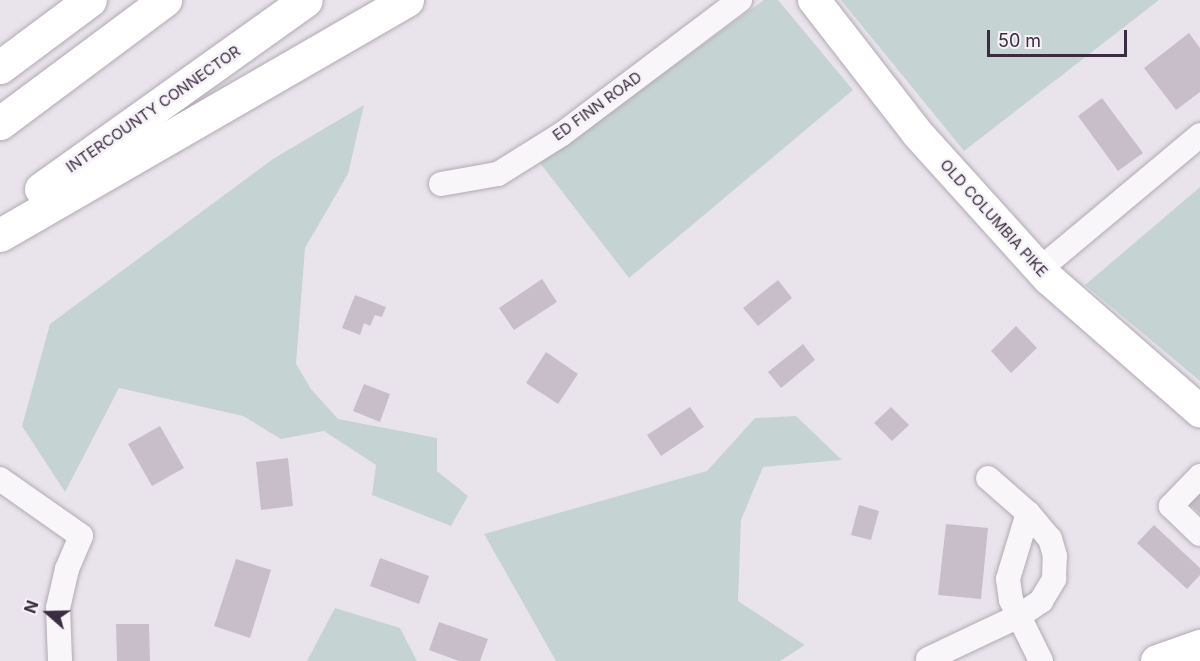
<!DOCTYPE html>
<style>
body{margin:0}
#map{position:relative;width:1200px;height:661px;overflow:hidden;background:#e9e4eb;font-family:Inter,sans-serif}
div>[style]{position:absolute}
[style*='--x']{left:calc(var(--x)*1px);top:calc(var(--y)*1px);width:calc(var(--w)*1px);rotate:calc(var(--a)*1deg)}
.green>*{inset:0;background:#c5d4d2}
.building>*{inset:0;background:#c7beca}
.roads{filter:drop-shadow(0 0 2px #b2a9b5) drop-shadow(0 0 2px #b2a9b5)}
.minor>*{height:24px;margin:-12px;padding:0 12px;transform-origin:12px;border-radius:12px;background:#f8f6f9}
.major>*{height:32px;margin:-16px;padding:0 16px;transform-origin:16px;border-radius:16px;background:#fff}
.highway>*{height:33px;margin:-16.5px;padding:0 16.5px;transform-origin:16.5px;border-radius:16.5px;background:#fff}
span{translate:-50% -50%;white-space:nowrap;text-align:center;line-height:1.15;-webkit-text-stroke:5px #f6f3f8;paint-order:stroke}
.street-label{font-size:15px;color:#3c2c42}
.north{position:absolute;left:18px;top:583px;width:60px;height:60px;-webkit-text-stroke:4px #f6f3f8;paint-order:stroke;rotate:290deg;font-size:16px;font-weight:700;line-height:24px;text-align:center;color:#3c2c42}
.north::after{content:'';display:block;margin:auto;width:21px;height:27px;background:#3c2c42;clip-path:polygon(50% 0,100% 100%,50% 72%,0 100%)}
.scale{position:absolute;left:987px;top:30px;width:140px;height:27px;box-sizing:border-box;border:3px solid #3c2c42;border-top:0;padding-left:8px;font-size:18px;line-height:21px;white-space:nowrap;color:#3c2c42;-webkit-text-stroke:4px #f6f3f8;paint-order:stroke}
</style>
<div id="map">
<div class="green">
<div style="clip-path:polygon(764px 0,778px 0,853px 90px,629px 278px,540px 163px)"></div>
<div style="clip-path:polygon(841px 0,1159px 0,964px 151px)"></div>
<div style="clip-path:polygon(364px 105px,348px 174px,305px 248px,296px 364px,311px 389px,338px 419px,437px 438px,437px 471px,468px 496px,451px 526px,372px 495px,376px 465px,324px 431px,281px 439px,243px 416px,119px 388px,65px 492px,22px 426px,50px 324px,273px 159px)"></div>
<div style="clip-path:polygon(1200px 187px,1200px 381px,1085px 285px)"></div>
<div style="clip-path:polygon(796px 416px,842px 460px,763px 467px,741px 520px,738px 601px,805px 645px,780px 661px,556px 661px,484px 534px,707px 471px,755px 418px)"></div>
<div style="clip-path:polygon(335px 608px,400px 628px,417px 661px,307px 661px)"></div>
</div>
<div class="building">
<div style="clip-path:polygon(1189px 33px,1200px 48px,1200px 92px,1176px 110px,1144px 68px)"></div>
<div style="clip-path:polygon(1102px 98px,1143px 153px,1118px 171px,1078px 116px)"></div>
<div style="clip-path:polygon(542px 279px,557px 302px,514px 330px,499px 308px)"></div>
<div style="clip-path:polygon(778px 280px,792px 298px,758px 326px,743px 308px)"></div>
<div style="clip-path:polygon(355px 295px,386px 307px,382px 317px,375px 315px,370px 326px,364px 323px,360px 335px,342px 328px)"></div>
<div style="clip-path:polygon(1016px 326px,1037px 348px,1011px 373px,991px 351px)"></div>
<div style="clip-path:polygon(803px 344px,815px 360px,781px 388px,768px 372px)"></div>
<div style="clip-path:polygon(546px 352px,578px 374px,558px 404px,526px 383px)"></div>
<div style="clip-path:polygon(364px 384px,390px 394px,380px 422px,353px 411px)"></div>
<div style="clip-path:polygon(690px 407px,704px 427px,661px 456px,647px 435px)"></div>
<div style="clip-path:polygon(891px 407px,909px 425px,892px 441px,874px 423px)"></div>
<div style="clip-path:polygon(160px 426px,184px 468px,152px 486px,128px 444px)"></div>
<div style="clip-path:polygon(288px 458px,293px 506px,261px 510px,256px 462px)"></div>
<div style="clip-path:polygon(1200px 492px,1200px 514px,1189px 503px)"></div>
<div style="clip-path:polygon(859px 505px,879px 511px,871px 540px,851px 535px)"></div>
<div style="clip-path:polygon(946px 524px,988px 528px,981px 599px,938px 595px)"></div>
<div style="clip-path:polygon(1154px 525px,1200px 568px,1200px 575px,1187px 589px,1137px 543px)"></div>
<div style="clip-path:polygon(380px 558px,429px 576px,419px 604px,370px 586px)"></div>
<div style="clip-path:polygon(236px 559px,271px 570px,250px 638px,214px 626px)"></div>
<div style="clip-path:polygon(439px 622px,488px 639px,480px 661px,459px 661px,429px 650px)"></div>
<div style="clip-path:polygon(116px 624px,149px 624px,150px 661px,117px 661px)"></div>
</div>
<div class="roads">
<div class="minor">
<div style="--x:441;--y:184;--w:58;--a:-10"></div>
<div style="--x:498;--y:174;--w:75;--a:-32"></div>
<div style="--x:562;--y:134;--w:223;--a:-37"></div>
<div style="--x:1040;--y:269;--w:209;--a:-39.9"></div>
<div style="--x:1200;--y:476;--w:42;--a:134"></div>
<div style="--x:1171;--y:506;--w:40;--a:44"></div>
<div style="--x:0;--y:479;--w:99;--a:35.1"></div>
<div style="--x:81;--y:536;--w:36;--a:113"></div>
<div style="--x:67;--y:569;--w:40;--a:103"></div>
<div style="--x:58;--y:608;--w:53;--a:87.8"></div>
<div style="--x:1028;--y:513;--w:69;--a:106.9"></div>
<div style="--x:1008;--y:579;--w:21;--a:82"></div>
<div style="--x:1011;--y:600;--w:68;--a:63.8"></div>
<div style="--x:928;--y:659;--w:101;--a:-25.3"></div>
<div style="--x:1019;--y:616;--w:27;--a:-34"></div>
<div style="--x:1041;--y:601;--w:26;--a:-59"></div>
<div style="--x:1054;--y:579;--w:23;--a:-88"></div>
<div style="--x:1055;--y:556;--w:18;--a:-106"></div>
<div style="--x:1050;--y:539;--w:34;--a:-130"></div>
<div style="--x:1028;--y:513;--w:53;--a:-138.8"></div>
</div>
<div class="major">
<div style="--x:814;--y:0;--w:168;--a:52.2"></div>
<div style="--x:917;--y:133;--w:197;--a:47.9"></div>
<div style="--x:1049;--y:279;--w:201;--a:41.2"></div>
<div style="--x:1157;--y:661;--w:46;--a:-19.2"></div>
</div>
<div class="highway">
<div style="--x:0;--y:67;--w:112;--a:-36.7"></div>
<div style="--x:0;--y:123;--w:206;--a:-36.7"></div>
<div style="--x:41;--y:189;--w:325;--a:-35.5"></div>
<div style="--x:0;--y:235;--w:470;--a:-30"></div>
</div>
</div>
<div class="street-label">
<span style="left:597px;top:106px;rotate:-36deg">ED FINN ROAD</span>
<span style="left:153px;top:109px;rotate:-35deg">INTERCOUNTY CONNECTOR</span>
<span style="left:994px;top:218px;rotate:48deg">OLD COLUMBIA PIKE</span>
</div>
<div class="north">N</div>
<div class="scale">50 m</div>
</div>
